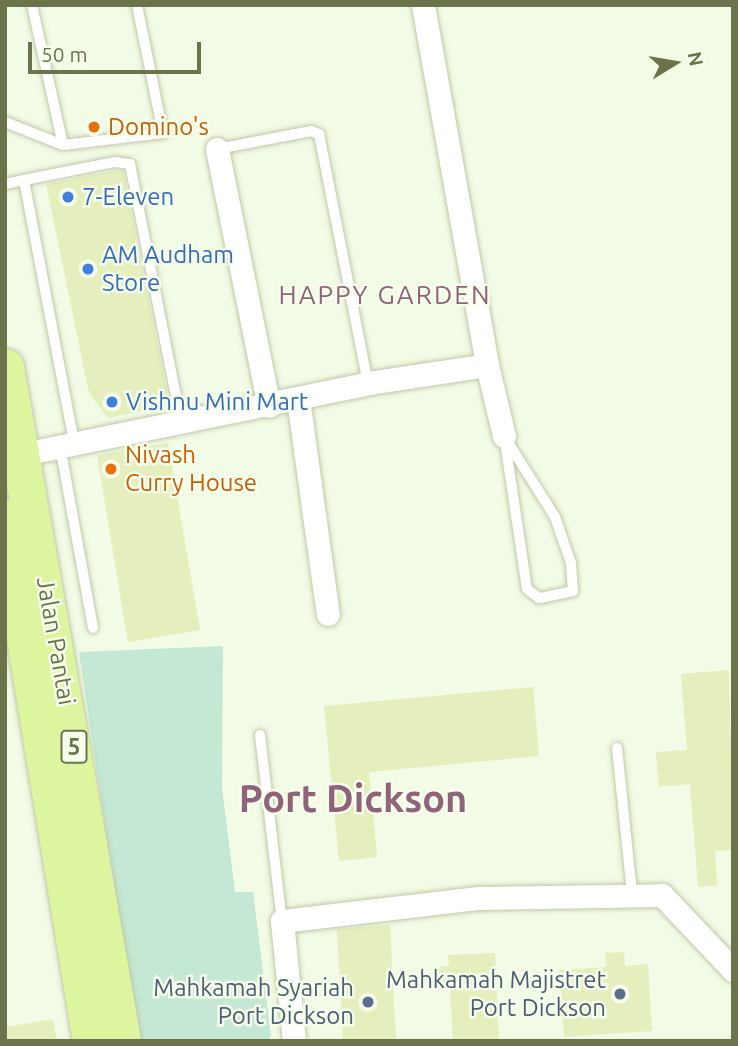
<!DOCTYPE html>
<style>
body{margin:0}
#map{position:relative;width:738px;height:1046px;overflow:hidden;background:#f1fbe5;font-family:Ubuntu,sans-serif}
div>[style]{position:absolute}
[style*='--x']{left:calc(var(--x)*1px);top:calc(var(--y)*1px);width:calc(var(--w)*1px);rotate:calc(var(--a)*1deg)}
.green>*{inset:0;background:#c4e8d3}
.building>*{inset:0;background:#e4efbd}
.roads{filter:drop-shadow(0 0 2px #c1c9a9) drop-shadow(0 0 2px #c1c9a9)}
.service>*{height:10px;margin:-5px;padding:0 5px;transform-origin:5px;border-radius:5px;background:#fff}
.minor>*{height:23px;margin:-11.5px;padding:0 11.5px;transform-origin:11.5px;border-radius:11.5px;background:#fff}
.trunk>*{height:37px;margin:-18.5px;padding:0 18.5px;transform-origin:18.5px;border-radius:18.5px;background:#ddf59f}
.dots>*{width:19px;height:19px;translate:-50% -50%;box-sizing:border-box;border:4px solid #f6feeb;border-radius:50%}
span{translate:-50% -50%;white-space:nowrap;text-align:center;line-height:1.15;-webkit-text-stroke:5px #f6feeb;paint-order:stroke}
.shield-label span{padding:2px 5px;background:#f6feeb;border:2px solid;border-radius:5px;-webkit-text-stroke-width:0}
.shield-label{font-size:23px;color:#6b734b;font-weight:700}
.food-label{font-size:24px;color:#c56008}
.left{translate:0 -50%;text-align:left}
.shop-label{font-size:24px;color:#366cbe}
.street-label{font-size:24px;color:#6b734b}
.service-label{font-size:24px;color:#4e5e75}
.right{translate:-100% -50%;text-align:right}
.neighbourhood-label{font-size:26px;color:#8f637a;letter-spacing:2px}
.town-label{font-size:38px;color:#8f637a;font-weight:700}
.frame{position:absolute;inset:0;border:7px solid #6b734b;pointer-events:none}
.north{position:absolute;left:640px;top:28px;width:70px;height:70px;-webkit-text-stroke:5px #f6feeb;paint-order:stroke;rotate:79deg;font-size:19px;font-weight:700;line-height:28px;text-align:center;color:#6b734b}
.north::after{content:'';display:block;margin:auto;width:24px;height:32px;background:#6b734b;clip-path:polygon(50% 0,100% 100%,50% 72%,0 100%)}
.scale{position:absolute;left:28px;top:42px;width:173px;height:32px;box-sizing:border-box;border:4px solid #6b734b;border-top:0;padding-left:9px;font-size:21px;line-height:24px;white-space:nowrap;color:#6b734b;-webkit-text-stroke:5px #f6feeb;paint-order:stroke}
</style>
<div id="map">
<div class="green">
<div style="clip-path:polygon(223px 646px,222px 788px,235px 892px,253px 892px,271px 1035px,269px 1041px,137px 1041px,79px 652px)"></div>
</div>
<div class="building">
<div style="clip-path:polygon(116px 170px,123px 171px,170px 406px,108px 418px,89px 393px,46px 184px)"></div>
<div style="clip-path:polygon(168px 443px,200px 630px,128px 642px,97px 455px)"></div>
<div style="clip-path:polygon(729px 670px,733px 850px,715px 851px,717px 885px,698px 887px,690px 784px,659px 787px,656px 752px,687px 750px,681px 674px)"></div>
<div style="clip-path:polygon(533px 687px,539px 756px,369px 772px,377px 857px,339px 861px,324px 706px)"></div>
<div style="clip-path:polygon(390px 925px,396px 1041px,343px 1041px,337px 929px)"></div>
<div style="clip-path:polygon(624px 952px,625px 966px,648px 964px,652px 1031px,564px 1037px,559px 970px,606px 967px,605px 953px)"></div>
<div style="clip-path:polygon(495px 953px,499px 1041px,453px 1041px,450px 987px,435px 988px,434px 967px,449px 966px,448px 955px)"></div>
<div style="clip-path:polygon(53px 1019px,57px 1041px,5px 1041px,5px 1027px)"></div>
</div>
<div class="roads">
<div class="service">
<div style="--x:32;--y:5;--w:143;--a:77.5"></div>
<div style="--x:5;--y:122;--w:62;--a:21.6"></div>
<div style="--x:63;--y:145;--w:101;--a:-6.8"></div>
<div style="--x:163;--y:133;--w:131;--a:-101.5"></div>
<div style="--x:217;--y:149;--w:96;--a:-10.8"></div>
<div style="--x:311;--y:131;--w:9;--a:21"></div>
<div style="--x:319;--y:134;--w:254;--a:78.9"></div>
<div style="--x:24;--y:180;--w:93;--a:-11.2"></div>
<div style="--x:115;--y:162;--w:15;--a:8"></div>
<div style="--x:130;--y:164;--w:262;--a:78.8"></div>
<div style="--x:5;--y:184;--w:19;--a:-12"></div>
<div style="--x:24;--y:180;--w:268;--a:79.2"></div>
<div style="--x:504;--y:436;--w:96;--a:57.8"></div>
<div style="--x:555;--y:517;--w:49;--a:70.8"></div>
<div style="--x:571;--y:563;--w:28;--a:86"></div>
<div style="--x:573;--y:591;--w:35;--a:168"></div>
<div style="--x:539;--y:598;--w:15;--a:-143"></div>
<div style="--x:527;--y:589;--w:155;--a:-98.5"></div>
<div style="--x:60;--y:446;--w:185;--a:79.7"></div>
<div style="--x:260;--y:735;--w:187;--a:83.3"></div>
<div style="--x:617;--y:748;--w:147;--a:84.1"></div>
</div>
<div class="minor">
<div style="--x:423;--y:5;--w:366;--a:79.9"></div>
<div style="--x:487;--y:365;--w:73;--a:76.5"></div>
<div style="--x:217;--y:149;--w:262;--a:78.6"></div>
<div style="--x:298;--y:399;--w:217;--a:82.1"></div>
<div style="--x:9;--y:457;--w:368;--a:-11.6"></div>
<div style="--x:369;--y:383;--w:119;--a:-8.7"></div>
<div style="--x:294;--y:1041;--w:121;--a:-95.7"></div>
<div style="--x:282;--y:921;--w:198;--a:-6.7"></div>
<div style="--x:479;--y:898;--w:183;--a:-0.9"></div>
<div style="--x:662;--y:895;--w:103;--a:46.6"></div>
</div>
<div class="trunk">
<div style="--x:5;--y:367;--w:684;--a:80.15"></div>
<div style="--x:5;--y:517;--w:531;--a:80.68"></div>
</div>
</div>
<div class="dots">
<div style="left:94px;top:127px;background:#e8710a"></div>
<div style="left:68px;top:197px;background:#3f7fe0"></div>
<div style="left:88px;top:269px;background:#3f7fe0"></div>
<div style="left:112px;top:402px;background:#3f7fe0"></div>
<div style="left:111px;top:469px;background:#e8710a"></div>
<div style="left:620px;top:994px;background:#5c6f8a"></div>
<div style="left:368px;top:1002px;background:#5c6f8a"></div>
</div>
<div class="shield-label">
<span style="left:74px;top:747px">5</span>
</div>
<div class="food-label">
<span class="left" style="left:108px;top:127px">Domino's</span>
<span class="left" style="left:125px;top:469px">Nivash<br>Curry House</span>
</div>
<div class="shop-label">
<span class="left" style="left:82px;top:197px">7-Eleven</span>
<span class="left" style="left:102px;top:269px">AM Audham<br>Store</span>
<span class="left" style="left:126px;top:402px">Vishnu Mini Mart</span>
</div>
<div class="street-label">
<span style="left:56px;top:641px;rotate:80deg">Jalan Pantai</span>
</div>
<div class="service-label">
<span class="right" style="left:606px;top:994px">Mahkamah Majistret<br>Port Dickson</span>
<span class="right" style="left:354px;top:1002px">Mahkamah Syariah<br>Port Dickson</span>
</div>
<div class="neighbourhood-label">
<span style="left:385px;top:295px">HAPPY GARDEN</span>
</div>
<div class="town-label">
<span style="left:353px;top:799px">Port Dickson</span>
</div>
<div class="frame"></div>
<div class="north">N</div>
<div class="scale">50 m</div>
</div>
